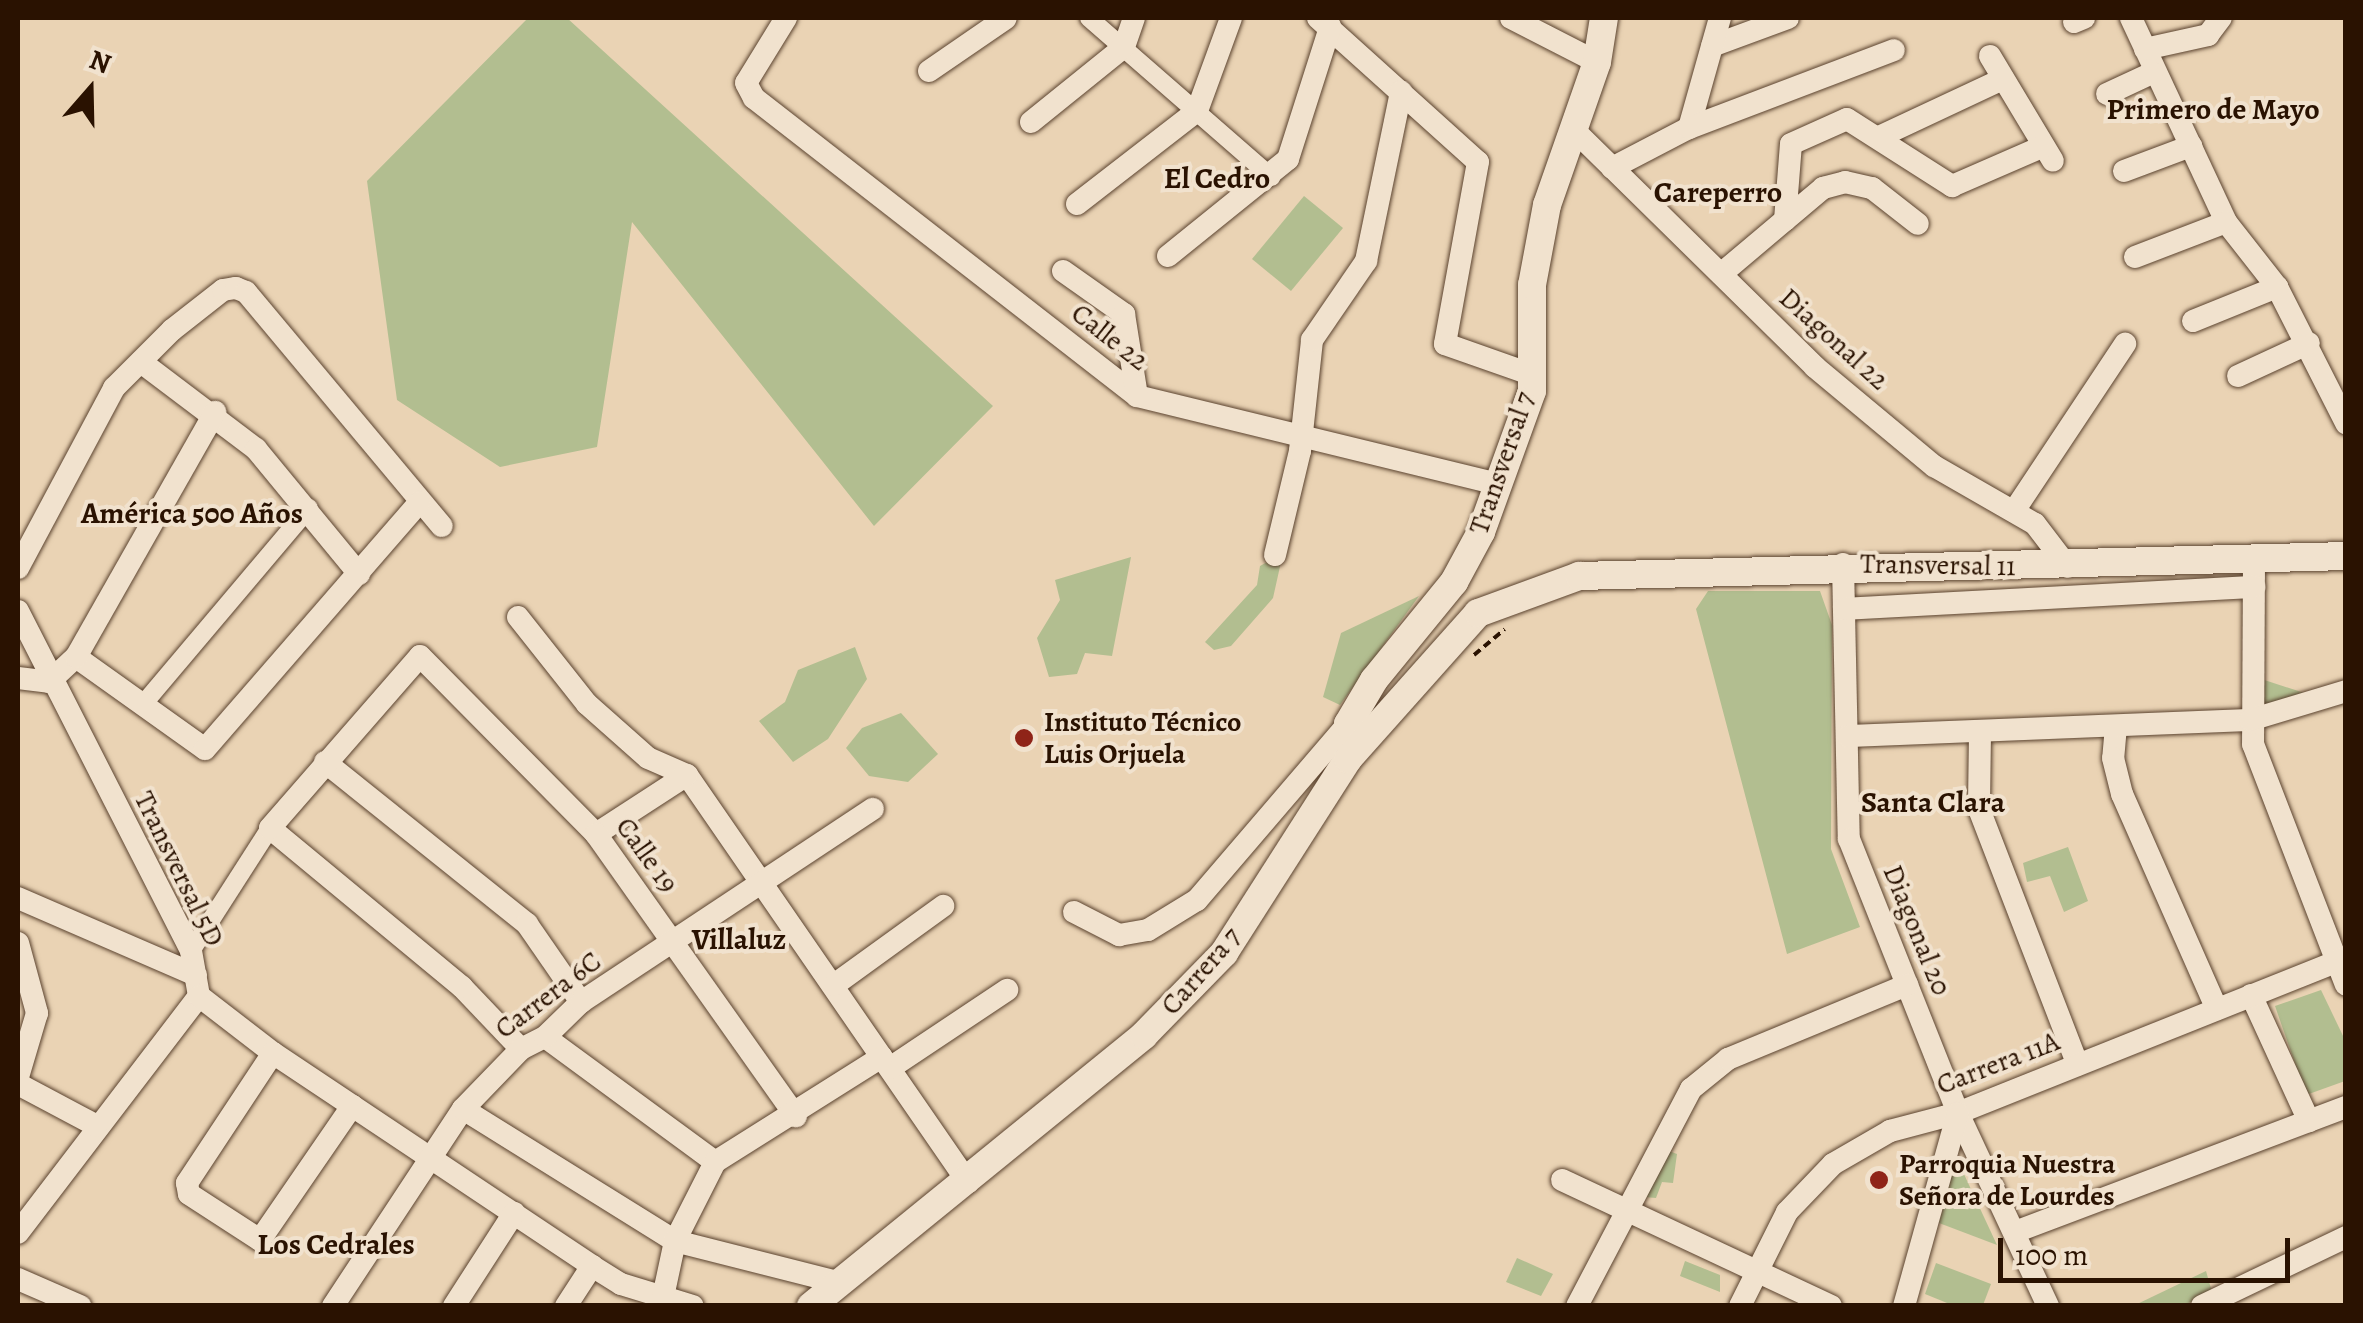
<!DOCTYPE html>
<meta charset="utf-8">
<style>
body{margin:0}
#map{position:relative;width:2363px;height:1323px;overflow:hidden;background:#ead3b4;font-family:Alegreya,serif}
div>[style]{position:absolute}
[style*='--x']{left:calc(var(--x)*1px);top:calc(var(--y)*1px);width:calc(var(--w)*1px);rotate:calc(var(--a)*1deg)}
.green>*{inset:0;background:#b2be90}
.path>*{height:4px;margin-top:-2px;transform-origin:0;background:repeating-linear-gradient(90deg,#2a1201 0 8px,transparent 0 13px)}
.roads{filter:drop-shadow(0 0 2px #5a422e) drop-shadow(0 0 2px #5a422e)}
.pedestrian>*{height:18px;margin:-9px;padding:0 9px;transform-origin:9px;border-radius:9px;background:#f1e2ce}
.minor>*{height:22px;margin:-11px;padding:0 11px;transform-origin:11px;border-radius:11px;background:#f1e2ce}
.tertiary>*{height:28px;margin:-14px;padding:0 14px;transform-origin:14px;border-radius:14px;background:#f1e2ce}
.dots>*{width:28px;height:28px;translate:-50% -50%;box-sizing:border-box;border:5px solid #f1e2ce;border-radius:50%}
span{translate:-50% -50%;white-space:nowrap;text-align:center;line-height:1.15;-webkit-text-stroke:8px #f1e2ce;paint-order:stroke}
.street-label{font-size:28px;color:#2a1201}
.poi-label{font-size:28px;color:#2a1201;font-weight:700}
.left{translate:0 -50%;text-align:left}
.neighbourhood-label{font-size:30px;color:#2a1201;font-weight:700}
.frame{position:absolute;inset:0;border:20px solid #2a1201;pointer-events:none}
.north{position:absolute;left:40px;top:40px;width:100px;height:100px;-webkit-text-stroke:8px #f1e2ce;paint-order:stroke;rotate:20deg;font-size:28px;font-weight:700;line-height:40px;text-align:center;color:#2a1201}
.north::after{content:'';display:block;margin:auto;width:35px;height:45px;background:#2a1201;clip-path:polygon(50% 0,100% 100%,50% 72%,0 100%)}
.scale{position:absolute;left:1998px;top:1238px;width:292px;height:45px;box-sizing:border-box;border:5px solid #2a1201;border-top:0;padding-left:12px;font-size:30px;line-height:35px;white-space:nowrap;color:#2a1201;-webkit-text-stroke:8px #f1e2ce;paint-order:stroke}
</style>
<div id="map">
<div class="green">
<div style="clip-path:polygon(528px 18px,567px 18px,993px 406px,874px 526px,632px 222px,597px 447px,500px 467px,397px 400px,367px 181px)"></div>
<div style="clip-path:polygon(1304px 196px,1343px 228px,1291px 291px,1252px 259px)"></div>
<div style="clip-path:polygon(1283px 553px,1273px 598px,1231px 646px,1214px 650px,1205px 642px,1257px 585px,1260px 566px)"></div>
<div style="clip-path:polygon(1131px 557px,1112px 656px,1085px 653px,1077px 674px,1049px 677px,1037px 638px,1060px 600px,1055px 580px)"></div>
<div style="clip-path:polygon(1708px 591px,1820px 591px,1832px 625px,1831px 849px,1860px 927px,1787px 954px,1696px 609px)"></div>
<div style="clip-path:polygon(1419px 596px,1340px 705px,1323px 697px,1341px 633px)"></div>
<div style="clip-path:polygon(855px 647px,867px 679px,828px 739px,793px 762px,759px 721px,785px 702px,798px 670px)"></div>
<div style="clip-path:polygon(2249px 675px,2323px 699px,2250px 720px)"></div>
<div style="clip-path:polygon(901px 713px,938px 754px,908px 782px,869px 776px,846px 748px,862px 728px)"></div>
<div style="clip-path:polygon(2068px 847px,2088px 901px,2064px 912px,2050px 876px,2027px 882px,2023px 863px)"></div>
<div style="clip-path:polygon(2321px 990px,2345px 1040px,2345px 1081px,2306px 1095px,2275px 1006px)"></div>
<div style="clip-path:polygon(1669px 1151px,1677px 1154px,1673px 1183px,1662px 1182px,1656px 1198px,1644px 1197px)"></div>
<div style="clip-path:polygon(1956px 1157px,1997px 1245px,1939px 1223px)"></div>
<div style="clip-path:polygon(1517px 1258px,1553px 1274px,1541px 1296px,1506px 1282px)"></div>
<div style="clip-path:polygon(1685px 1261px,1720px 1275px,1720px 1292px,1680px 1276px)"></div>
<div style="clip-path:polygon(1936px 1263px,1991px 1284px,1983px 1305px,1952px 1305px,1925px 1294px)"></div>
<div style="clip-path:polygon(2206px 1271px,2212px 1292px,2184px 1305px,2133px 1306px)"></div>
</div>
<div class="path">
<div style="--x:1474;--y:655;--w:40;--a:-40"></div>
</div>
<div class="roads">
<div class="pedestrian">
<div style="--x:1089;--y:18;--w:242;--a:41.1"></div>
<div style="--x:145;--y:702;--w:254;--a:-49.8"></div>
<div style="--x:191;--y:951;--w:146;--a:-57.3"></div>
</div>
<div class="minor">
<div style="--x:786;--y:18;--w:76;--a:121.6"></div>
<div style="--x:746;--y:83;--w:17;--a:62"></div>
<div style="--x:754;--y:98;--w:485;--a:37.9"></div>
<div style="--x:1137;--y:396;--w:371;--a:13.7"></div>
<div style="--x:1318;--y:18;--w:215;--a:42"></div>
<div style="--x:1478;--y:162;--w:185;--a:100.3"></div>
<div style="--x:1445;--y:344;--w:90;--a:19.4"></div>
<div style="--x:1511;--y:18;--w:97;--a:27.1"></div>
<div style="--x:2131;--y:18;--w:225;--a:65"></div>
<div style="--x:2226;--y:222;--w:83;--a:51.9"></div>
<div style="--x:2277;--y:287;--w:153;--a:63.1"></div>
<div style="--x:2074;--y:22;--w:11;--a:-22"></div>
<div style="--x:1712;--y:46;--w:81;--a:-20.2"></div>
<div style="--x:2145;--y:49;--w:65;--a:-12.5"></div>
<div style="--x:2208;--y:35;--w:21;--a:-53"></div>
<div style="--x:1990;--y:56;--w:122;--a:59"></div>
<div style="--x:929;--y:71;--w:93;--a:-34.5"></div>
<div style="--x:2107;--y:94;--w:50;--a:-25"></div>
<div style="--x:1031;--y:122;--w:119;--a:-38.9"></div>
<div style="--x:1124;--y:47;--w:31;--a:-71"></div>
<div style="--x:1689;--y:128;--w:114;--a:-74.3"></div>
<div style="--x:1575;--y:131;--w:337;--a:44.5"></div>
<div style="--x:1815;--y:367;--w:155;--a:39.8"></div>
<div style="--x:1934;--y:466;--w:116;--a:29.9"></div>
<div style="--x:2035;--y:524;--w:54;--a:52.5"></div>
<div style="--x:1879;--y:137;--w:137;--a:-25.1"></div>
<div style="--x:1612;--y:168;--w:87;--a:-27.5"></div>
<div style="--x:1689;--y:128;--w:219;--a:-20.8"></div>
<div style="--x:2124;--y:171;--w:72;--a:-20.5"></div>
<div style="--x:1077;--y:204;--w:152;--a:-37.8"></div>
<div style="--x:1197;--y:111;--w:99;--a:-69.9"></div>
<div style="--x:1785;--y:220;--w:50;--a:-40.1"></div>
<div style="--x:1823;--y:188;--w:23;--a:-15"></div>
<div style="--x:1845;--y:182;--w:28;--a:13"></div>
<div style="--x:1872;--y:188;--w:58;--a:38"></div>
<div style="--x:1168;--y:256;--w:154;--a:-38.9"></div>
<div style="--x:1288;--y:159;--w:139;--a:-72.3"></div>
<div style="--x:2135;--y:257;--w:97;--a:-21"></div>
<div style="--x:1063;--y:271;--w:75;--a:35.2"></div>
<div style="--x:1124;--y:314;--w:83;--a:81"></div>
<div style="--x:1721;--y:274;--w:84;--a:-40.2"></div>
<div style="--x:1785;--y:220;--w:76;--a:-85.5"></div>
<div style="--x:1791;--y:144;--w:61;--a:-24.1"></div>
<div style="--x:1847;--y:119;--w:125;--a:32.5"></div>
<div style="--x:1952;--y:186;--w:100;--a:-23.5"></div>
<div style="--x:2193;--y:321;--w:91;--a:-22"></div>
<div style="--x:141;--y:362;--w:144;--a:37.1"></div>
<div style="--x:256;--y:449;--w:162;--a:50.5"></div>
<div style="--x:2238;--y:376;--w:78;--a:-24.9"></div>
<div style="--x:2014;--y:511;--w:201;--a:-56.4"></div>
<div style="--x:1275;--y:555;--w:107;--a:-76.5"></div>
<div style="--x:1300;--y:451;--w:112;--a:-83.8"></div>
<div style="--x:1312;--y:340;--w:96;--a:-55.6"></div>
<div style="--x:1366;--y:261;--w:173;--a:-78.3"></div>
<div style="--x:2254;--y:562;--w:182;--a:90.3"></div>
<div style="--x:2253;--y:744;--w:258;--a:68.9"></div>
<div style="--x:1843;--y:564;--w:275;--a:88.8"></div>
<div style="--x:1849;--y:839;--w:295;--a:68.3"></div>
<div style="--x:1958;--y:1113;--w:213;--a:65"></div>
<div style="--x:18;--y:568;--w:204;--a:-61.9"></div>
<div style="--x:114;--y:388;--w:82;--a:-45"></div>
<div style="--x:172;--y:330;--w:65;--a:-38.1"></div>
<div style="--x:223;--y:290;--w:13;--a:-9"></div>
<div style="--x:236;--y:288;--w:11;--a:22"></div>
<div style="--x:246;--y:292;--w:305;--a:50.1"></div>
<div style="--x:1844;--y:609;--w:411;--a:-3.1"></div>
<div style="--x:18;--y:611;--w:381;--a:63"></div>
<div style="--x:191;--y:951;--w:46;--a:79.9"></div>
<div style="--x:199;--y:996;--w:298;--a:127.4"></div>
<div style="--x:518;--y:617;--w:111;--a:51.6"></div>
<div style="--x:587;--y:704;--w:81;--a:41.5"></div>
<div style="--x:648;--y:758;--w:43;--a:23.6"></div>
<div style="--x:76;--y:657;--w:158;--a:35.5"></div>
<div style="--x:205;--y:749;--w:327;--a:-49"></div>
<div style="--x:18;--y:678;--w:31;--a:7"></div>
<div style="--x:49;--y:682;--w:37;--a:-43"></div>
<div style="--x:76;--y:657;--w:282;--a:-60.4"></div>
<div style="--x:2116;--y:726;--w:32;--a:95"></div>
<div style="--x:2113;--y:758;--w:37;--a:76"></div>
<div style="--x:2122;--y:794;--w:235;--a:66.2"></div>
<div style="--x:1980;--y:733;--w:76;--a:90.8"></div>
<div style="--x:1979;--y:809;--w:274;--a:68.9"></div>
<div style="--x:1848;--y:736;--w:402;--a:-2.3"></div>
<div style="--x:2250;--y:720;--w:100;--a:-16.8"></div>
<div style="--x:325;--y:762;--w:259;--a:38.7"></div>
<div style="--x:527;--y:924;--w:95;--a:55.3"></div>
<div style="--x:687;--y:775;--w:495;--a:55.4"></div>
<div style="--x:596;--y:834;--w:108;--a:-33"></div>
<div style="--x:18;--y:898;--w:194;--a:23.4"></div>
<div style="--x:1074;--y:912;--w:51;--a:27.1"></div>
<div style="--x:1119;--y:935;--w:29;--a:-10"></div>
<div style="--x:1148;--y:930;--w:57;--a:-31.5"></div>
<div style="--x:1197;--y:900;--w:232;--a:-49.4"></div>
<div style="--x:18;--y:943;--w:73;--a:74.8"></div>
<div style="--x:37;--y:1013;--w:67;--a:106.5"></div>
<div style="--x:834;--y:985;--w:135;--a:-35.9"></div>
<div style="--x:2251;--y:995;--w:139;--a:65.3"></div>
<div style="--x:199;--y:996;--w:93;--a:37.6"></div>
<div style="--x:273;--y:1053;--w:384;--a:33.7"></div>
<div style="--x:592;--y:1266;--w:34;--a:32"></div>
<div style="--x:621;--y:1284;--w:75;--a:17"></div>
<div style="--x:545;--y:1037;--w:211;--a:36.3"></div>
<div style="--x:521;--y:1049;--w:86;--a:-133.6"></div>
<div style="--x:462;--y:987;--w:249;--a:-140.4"></div>
<div style="--x:270;--y:828;--w:228;--a:-48.9"></div>
<div style="--x:420;--y:656;--w:250;--a:45.3"></div>
<div style="--x:596;--y:834;--w:346;--a:54.7"></div>
<div style="--x:273;--y:1053;--w:156;--a:123.5"></div>
<div style="--x:187;--y:1183;--w:11;--a:80"></div>
<div style="--x:189;--y:1194;--w:85;--a:32.9"></div>
<div style="--x:260;--y:1240;--w:163;--a:-55.5"></div>
<div style="--x:890;--y:1068;--w:141;--a:-33.7"></div>
<div style="--x:18;--y:1084;--w:89;--a:28"></div>
<div style="--x:463;--y:1109;--w:250;--a:31.9"></div>
<div style="--x:675;--y:1241;--w:167;--a:14.2"></div>
<div style="--x:1562;--y:1180;--w:297;--a:25.1"></div>
<div style="--x:2015;--y:1232;--w:354;--a:-20.7"></div>
<div style="--x:18;--y:1279;--w:68;--a:23.5"></div>
<div style="--x:663;--y:1297;--w:57;--a:-77.9"></div>
<div style="--x:675;--y:1241;--w:89;--a:-63.1"></div>
<div style="--x:715;--y:1162;--w:197;--a:-32.2"></div>
<div style="--x:333;--y:1306;--w:236;--a:-56.6"></div>
<div style="--x:463;--y:1109;--w:83;--a:-46"></div>
<div style="--x:521;--y:1049;--w:27;--a:-27"></div>
<div style="--x:545;--y:1037;--w:50;--a:-44.2"></div>
<div style="--x:581;--y:1002;--w:350;--a:-33.5"></div>
<div style="--x:454;--y:1306;--w:111;--a:-57.2"></div>
<div style="--x:566;--y:1306;--w:48;--a:-57"></div>
<div style="--x:1577;--y:1306;--w:245;--a:-62.3"></div>
<div style="--x:1691;--y:1089;--w:48;--a:-39"></div>
<div style="--x:1728;--y:1059;--w:194;--a:-22.5"></div>
<div style="--x:1740;--y:1306;--w:105;--a:-63.4"></div>
<div style="--x:1787;--y:1212;--w:66;--a:-46.2"></div>
<div style="--x:1833;--y:1164;--w:66;--a:-30.1"></div>
<div style="--x:1890;--y:1131;--w:70;--a:-14.8"></div>
<div style="--x:1958;--y:1113;--w:418;--a:-21.8"></div>
<div style="--x:1904;--y:1306;--w:200;--a:-74.4"></div>
<div style="--x:2202;--y:1306;--w:160;--a:-25.6"></div>
</div>
<div class="tertiary">
<div style="--x:1348;--y:759;--w:35;--a:-90"></div>
<div style="--x:1348;--y:724;--w:51;--a:-59.4"></div>
<div style="--x:1374;--y:680;--w:127;--a:-50.8"></div>
<div style="--x:1454;--y:582;--w:57;--a:-61.6"></div>
<div style="--x:1481;--y:532;--w:150;--a:-70.1"></div>
<div style="--x:1532;--y:391;--w:106;--a:-90"></div>
<div style="--x:1532;--y:285;--w:81;--a:-79.4"></div>
<div style="--x:1547;--y:205;--w:151;--a:-70.7"></div>
<div style="--x:1597;--y:62;--w:45;--a:-81"></div>
<div style="--x:811;--y:1306;--w:429;--a:-39.1"></div>
<div style="--x:1144;--y:1035;--w:115;--a:-45.7"></div>
<div style="--x:1224;--y:953;--w:230;--a:-57.4"></div>
<div style="--x:1348;--y:759;--w:195;--a:-48.3"></div>
<div style="--x:1478;--y:613;--w:108;--a:-20.1"></div>
<div style="--x:1579;--y:576;--w:767;--a:-1.49"></div>
</div>
</div>
<div class="dots">
<div style="left:1024px;top:738px;background:#8f2418"></div>
<div style="left:1879px;top:1180px;background:#8f2418"></div>
</div>
<div class="street-label">
<span style="left:1110px;top:337px;rotate:38deg">Calle 22</span>
<span style="left:1834px;top:339px;rotate:42deg">Diagonal 22</span>
<span style="left:1502px;top:463px;rotate:-71deg">Transversal 7</span>
<span style="left:1938px;top:565px;rotate:1deg">Transversal 11</span>
<span style="left:647px;top:855px;rotate:54deg">Calle 19</span>
<span style="left:179px;top:869px;rotate:64deg">Transversal 5D</span>
<span style="left:1917px;top:930px;rotate:68deg">Diagonal 20</span>
<span style="left:1201px;top:971px;rotate:-49deg">Carrera 7</span>
<span style="left:548px;top:995px;rotate:-37deg">Carrera 6C</span>
<span style="left:1998px;top:1063px;rotate:-21deg">Carrera 11A</span>
</div>
<div class="poi-label">
<span class="left" style="left:1044px;top:738px">Instituto Técnico<br>Luis Orjuela</span>
<span class="left" style="left:1899px;top:1180px">Parroquia Nuestra<br>Señora de Lourdes</span>
</div>
<div class="neighbourhood-label">
<span style="left:2213px;top:109px">Primero de Mayo</span>
<span style="left:1217px;top:178px">El Cedro</span>
<span style="left:1718px;top:192px">Careperro</span>
<span style="left:192px;top:513px">América 500 Años</span>
<span style="left:1933px;top:802px">Santa Clara</span>
<span style="left:739px;top:939px">Villaluz</span>
<span style="left:336px;top:1244px">Los Cedrales</span>
</div>
<div class="frame"></div>
<div class="north">N</div>
<div class="scale">100 m</div>
</div>
